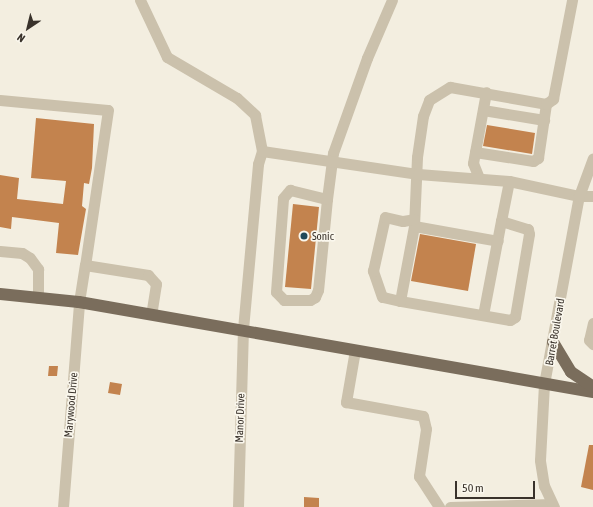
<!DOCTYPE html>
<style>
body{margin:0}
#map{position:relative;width:593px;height:507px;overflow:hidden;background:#f3eee0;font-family:"Asap Condensed",sans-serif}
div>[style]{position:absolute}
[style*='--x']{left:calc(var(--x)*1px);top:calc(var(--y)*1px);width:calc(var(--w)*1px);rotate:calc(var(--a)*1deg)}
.building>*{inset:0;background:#c3834e}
.minor>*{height:11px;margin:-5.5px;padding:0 5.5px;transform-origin:5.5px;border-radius:5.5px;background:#cbc1ac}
.major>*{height:12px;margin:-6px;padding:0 6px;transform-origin:6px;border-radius:6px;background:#7a6d5c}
.dots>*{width:11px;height:11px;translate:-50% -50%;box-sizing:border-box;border:2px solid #faf7ed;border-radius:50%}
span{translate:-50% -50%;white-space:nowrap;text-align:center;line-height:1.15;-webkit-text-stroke:3.5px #faf7ed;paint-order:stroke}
.poi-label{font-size:11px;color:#39322b}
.left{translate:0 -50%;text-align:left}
.street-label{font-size:11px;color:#39322b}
.north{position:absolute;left:8px;top:8px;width:40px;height:40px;-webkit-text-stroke:3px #faf7ed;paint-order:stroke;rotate:215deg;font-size:11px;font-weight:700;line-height:16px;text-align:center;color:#39322b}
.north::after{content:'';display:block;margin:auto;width:14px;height:18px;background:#39322b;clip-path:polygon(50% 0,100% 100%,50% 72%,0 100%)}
.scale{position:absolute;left:455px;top:481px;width:80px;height:18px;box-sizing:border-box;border:2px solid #39322b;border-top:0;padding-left:5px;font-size:12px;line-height:14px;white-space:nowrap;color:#39322b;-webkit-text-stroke:3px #faf7ed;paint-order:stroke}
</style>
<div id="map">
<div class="building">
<div style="clip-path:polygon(36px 118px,94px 124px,92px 168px,89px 184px,84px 183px,82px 206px,86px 209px,78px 255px,56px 253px,59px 223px,12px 217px,11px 229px,0 227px,0 175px,19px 178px,17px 199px,63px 204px,66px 181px,31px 178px)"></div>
<div style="clip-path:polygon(487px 125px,535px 133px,532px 154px,483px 146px)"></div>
<div style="clip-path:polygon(293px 204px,319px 207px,311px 289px,285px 287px)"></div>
<div style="clip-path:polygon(420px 234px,476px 244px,468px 291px,411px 281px)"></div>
<div style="clip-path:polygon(49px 366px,58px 366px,57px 376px,48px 376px)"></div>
<div style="clip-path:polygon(110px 382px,122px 384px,120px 395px,108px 393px)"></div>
<div style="clip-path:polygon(589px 445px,593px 445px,593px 490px,581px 487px)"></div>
<div style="clip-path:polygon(304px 497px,319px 498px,319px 507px,304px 507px)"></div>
</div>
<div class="minor">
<div style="--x:140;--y:0;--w:63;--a:64.7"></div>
<div style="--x:167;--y:57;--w:81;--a:30.4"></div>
<div style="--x:237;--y:98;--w:25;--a:43"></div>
<div style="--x:255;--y:115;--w:37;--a:79"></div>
<div style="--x:0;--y:100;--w:108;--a:5.3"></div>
<div style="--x:108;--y:110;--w:157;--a:98.4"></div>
<div style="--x:483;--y:110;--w:62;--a:9.3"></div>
<div style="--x:475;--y:152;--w:59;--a:8.8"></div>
<div style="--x:533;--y:161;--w:6;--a:-31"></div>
<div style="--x:538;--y:158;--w:55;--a:-81.6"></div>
<div style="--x:479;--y:178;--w:16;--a:-112"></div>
<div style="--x:473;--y:163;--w:72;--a:-79.6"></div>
<div style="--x:509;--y:181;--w:41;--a:101.3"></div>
<div style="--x:501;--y:221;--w:28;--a:17"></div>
<div style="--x:528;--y:229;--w:5;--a:79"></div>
<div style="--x:529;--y:234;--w:84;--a:99.6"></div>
<div style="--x:515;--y:317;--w:6;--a:149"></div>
<div style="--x:510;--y:320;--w:112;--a:-170.2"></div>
<div style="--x:400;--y:301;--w:76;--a:-79.4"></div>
<div style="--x:414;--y:226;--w:69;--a:-87.5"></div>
<div style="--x:417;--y:157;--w:41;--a:-81.7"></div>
<div style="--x:423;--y:116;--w:17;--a:-69"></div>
<div style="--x:429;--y:100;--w:25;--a:-32"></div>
<div style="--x:450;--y:87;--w:97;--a:10"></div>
<div style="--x:546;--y:104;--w:9;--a:-36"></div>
<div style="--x:553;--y:99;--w:101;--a:-79.1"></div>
<div style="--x:290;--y:190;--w:38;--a:14"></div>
<div style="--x:327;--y:199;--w:91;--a:95.6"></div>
<div style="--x:318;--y:290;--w:8;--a:113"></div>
<div style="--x:315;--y:297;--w:6;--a:149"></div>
<div style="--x:310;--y:300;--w:26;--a:180"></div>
<div style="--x:284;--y:300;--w:11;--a:-135"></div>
<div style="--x:276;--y:292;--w:94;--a:-85.7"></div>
<div style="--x:283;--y:198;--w:11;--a:-49"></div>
<div style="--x:327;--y:199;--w:46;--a:-82.6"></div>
<div style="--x:333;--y:153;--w:101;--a:-70.3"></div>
<div style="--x:367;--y:58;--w:63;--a:-66.7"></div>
<div style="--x:414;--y:226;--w:85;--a:10.1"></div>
<div style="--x:0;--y:251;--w:22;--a:5"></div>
<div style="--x:22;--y:253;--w:9;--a:32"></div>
<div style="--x:30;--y:258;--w:14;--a:54"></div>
<div style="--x:38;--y:269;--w:29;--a:90"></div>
<div style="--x:400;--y:301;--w:18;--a:-167"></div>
<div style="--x:382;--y:297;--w:28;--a:-109"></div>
<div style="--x:373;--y:271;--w:55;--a:-77.5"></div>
<div style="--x:385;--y:217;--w:18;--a:13"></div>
<div style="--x:403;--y:221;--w:11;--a:-10"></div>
<div style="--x:483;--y:315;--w:96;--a:-79.2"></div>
<div style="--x:593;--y:323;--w:17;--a:103"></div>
<div style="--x:589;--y:340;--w:6;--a:45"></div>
<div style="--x:355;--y:350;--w:53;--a:99.8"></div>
<div style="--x:346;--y:402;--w:78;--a:10.3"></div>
<div style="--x:423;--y:416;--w:13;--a:77"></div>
<div style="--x:426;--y:429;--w:48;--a:98.5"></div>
<div style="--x:419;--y:476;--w:37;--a:57"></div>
<div style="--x:63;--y:507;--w:206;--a:-85.5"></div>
<div style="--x:79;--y:302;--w:37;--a:-81"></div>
<div style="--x:85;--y:265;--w:64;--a:9"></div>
<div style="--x:148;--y:275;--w:12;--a:48"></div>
<div style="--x:156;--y:284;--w:30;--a:99"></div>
<div style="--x:238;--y:507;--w:178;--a:-88.4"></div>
<div style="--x:243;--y:329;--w:166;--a:-84.8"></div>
<div style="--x:258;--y:164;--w:14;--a:-73"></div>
<div style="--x:262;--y:151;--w:158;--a:8.4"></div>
<div style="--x:418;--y:174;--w:91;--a:4.4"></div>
<div style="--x:509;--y:181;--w:72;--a:12.1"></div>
<div style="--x:579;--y:196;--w:14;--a:0"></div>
<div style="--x:450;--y:507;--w:102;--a:-1.7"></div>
<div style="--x:554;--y:507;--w:23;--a:-115"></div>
<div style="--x:544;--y:486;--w:26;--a:-99"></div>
<div style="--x:540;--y:460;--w:76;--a:-87"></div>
<div style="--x:544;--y:384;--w:191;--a:-79.5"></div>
<div style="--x:579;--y:196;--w:40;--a:-69.8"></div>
</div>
<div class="major">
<div style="--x:0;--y:294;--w:79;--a:5.8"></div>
<div style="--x:79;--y:302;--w:522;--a:9.93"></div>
<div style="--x:553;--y:342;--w:35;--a:59"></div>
<div style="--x:571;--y:372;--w:27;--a:34"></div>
</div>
<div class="dots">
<div style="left:304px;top:236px;background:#214a5a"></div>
</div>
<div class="poi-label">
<span class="left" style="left:312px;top:236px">Sonic</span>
</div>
<div class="street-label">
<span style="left:555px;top:332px;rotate:-80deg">Barret Boulevard</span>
<span style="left:71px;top:405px;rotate:-85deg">Marywood Drive</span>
<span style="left:240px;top:418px;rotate:-88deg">Manor Drive</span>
</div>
<div class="north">N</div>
<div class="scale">50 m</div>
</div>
